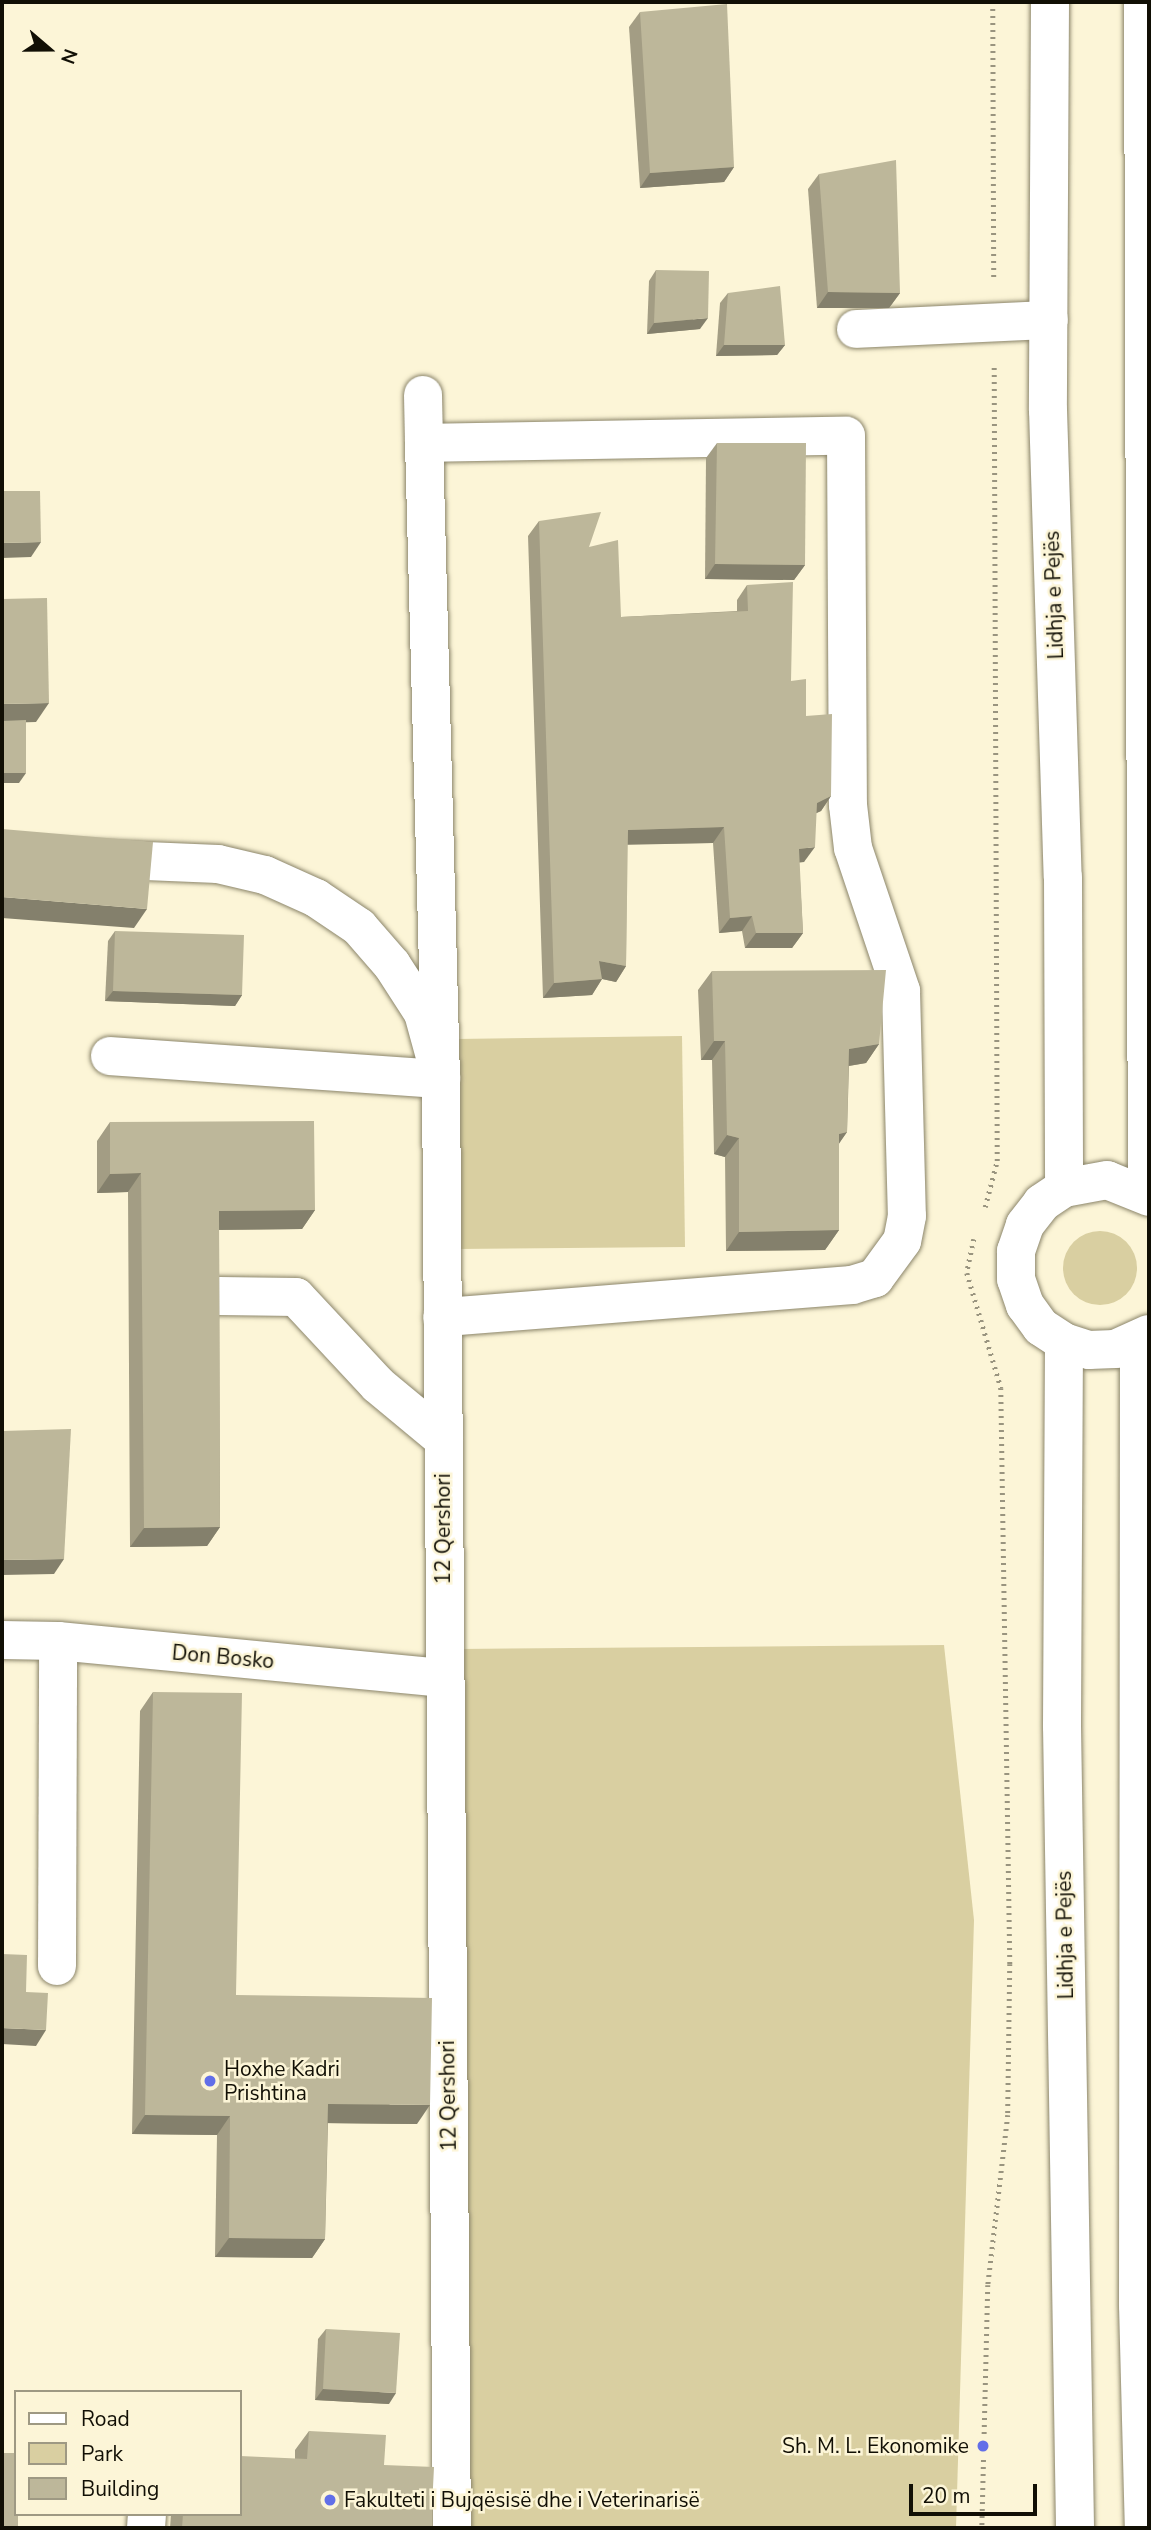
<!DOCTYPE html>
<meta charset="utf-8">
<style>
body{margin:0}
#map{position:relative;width:1151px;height:2530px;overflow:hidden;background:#fcf5d7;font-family:"Nunito Sans",sans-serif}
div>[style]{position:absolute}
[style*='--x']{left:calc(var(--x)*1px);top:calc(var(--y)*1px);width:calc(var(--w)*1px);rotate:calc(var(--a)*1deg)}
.green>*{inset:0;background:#d9cfa1}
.round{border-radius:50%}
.path>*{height:4.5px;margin-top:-2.25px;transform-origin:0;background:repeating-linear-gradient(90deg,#99947f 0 2px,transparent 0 7px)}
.roads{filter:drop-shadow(0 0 2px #8b856a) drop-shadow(0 0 2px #8b856a)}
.minor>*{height:38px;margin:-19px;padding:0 19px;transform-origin:19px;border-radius:19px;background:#fff}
.highway>*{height:38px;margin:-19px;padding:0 19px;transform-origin:19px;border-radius:19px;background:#fff}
.wall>*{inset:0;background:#a39d84}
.shaded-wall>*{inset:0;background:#84806c}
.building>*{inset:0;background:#bdb79a}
.dots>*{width:19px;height:19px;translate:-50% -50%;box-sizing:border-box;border:4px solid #fcf5d7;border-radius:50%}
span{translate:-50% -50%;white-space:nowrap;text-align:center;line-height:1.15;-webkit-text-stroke:5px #fcf5d7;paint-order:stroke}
.street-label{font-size:21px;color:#110f05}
.poi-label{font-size:21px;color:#110f05}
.left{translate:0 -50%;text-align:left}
.right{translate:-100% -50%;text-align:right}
.frame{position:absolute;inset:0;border:4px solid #110f05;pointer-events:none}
.legend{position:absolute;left:14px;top:2390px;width:228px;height:126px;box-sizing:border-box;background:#fcf5d7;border:2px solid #9e9983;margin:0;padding:9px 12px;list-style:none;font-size:21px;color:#110f05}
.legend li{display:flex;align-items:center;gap:14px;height:35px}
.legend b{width:35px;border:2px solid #9e9983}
.north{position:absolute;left:14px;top:14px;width:70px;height:70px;-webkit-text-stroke:5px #fcf5d7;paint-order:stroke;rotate:110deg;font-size:19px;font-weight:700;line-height:28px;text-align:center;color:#110f05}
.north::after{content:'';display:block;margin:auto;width:24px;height:32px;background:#110f05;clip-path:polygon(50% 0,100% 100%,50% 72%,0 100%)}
.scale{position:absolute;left:909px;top:2484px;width:128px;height:32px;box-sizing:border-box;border:4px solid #110f05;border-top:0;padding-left:9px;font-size:21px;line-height:24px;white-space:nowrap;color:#110f05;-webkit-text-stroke:5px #fcf5d7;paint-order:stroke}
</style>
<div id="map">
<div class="green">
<div style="clip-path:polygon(682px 1036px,685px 1247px,457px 1249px,456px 1039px)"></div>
<div class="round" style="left:1063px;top:1231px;width:74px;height:74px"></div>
<div style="clip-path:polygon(944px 1645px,974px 1920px,956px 2528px,460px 2528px,459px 1649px)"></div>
</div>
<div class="path">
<div style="--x:993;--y:2;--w:279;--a:89.8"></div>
<div style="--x:985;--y:1207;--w:48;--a:-75.4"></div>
<div style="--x:997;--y:1161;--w:797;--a:-90.22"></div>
<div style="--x:974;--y:1239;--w:35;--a:102"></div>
<div style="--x:967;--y:1273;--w:120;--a:73.5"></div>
<div style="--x:1001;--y:1388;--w:576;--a:89.1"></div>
<div style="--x:1010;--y:1964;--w:151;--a:90.8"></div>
<div style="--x:1008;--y:2115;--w:171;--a:96.7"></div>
<div style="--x:988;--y:2285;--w:243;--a:91.4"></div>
</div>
<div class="roads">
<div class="minor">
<div style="--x:856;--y:329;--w:193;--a:-2.7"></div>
<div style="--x:423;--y:395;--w:48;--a:88.8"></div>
<div style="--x:2;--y:855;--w:216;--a:2.4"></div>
<div style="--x:218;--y:864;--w:48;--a:13.2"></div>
<div style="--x:265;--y:875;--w:56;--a:24.3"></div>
<div style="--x:316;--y:898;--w:52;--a:34"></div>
<div style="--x:359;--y:927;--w:50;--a:49"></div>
<div style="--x:392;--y:965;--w:57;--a:57.1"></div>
<div style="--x:423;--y:1013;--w:68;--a:74.7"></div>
<div style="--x:441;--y:1079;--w:1449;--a:89.57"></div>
<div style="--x:110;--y:1056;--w:332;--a:4"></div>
<div style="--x:441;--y:1079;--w:636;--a:-91.53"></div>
<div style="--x:424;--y:443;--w:422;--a:-1"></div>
<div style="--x:846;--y:436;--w:369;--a:89.7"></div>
<div style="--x:848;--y:805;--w:43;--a:83.4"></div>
<div style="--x:853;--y:848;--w:151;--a:71.4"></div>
<div style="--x:901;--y:991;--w:225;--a:88.5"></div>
<div style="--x:907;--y:1216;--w:25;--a:101"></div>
<div style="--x:902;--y:1241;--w:46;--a:126.1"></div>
<div style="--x:875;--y:1278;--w:24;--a:163"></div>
<div style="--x:852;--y:1285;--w:411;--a:175.5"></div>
<div style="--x:219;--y:1296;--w:77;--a:0.7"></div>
<div style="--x:296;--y:1297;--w:120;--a:47"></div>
<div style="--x:378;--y:1385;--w:85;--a:39.7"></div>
<div style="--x:2;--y:1640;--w:56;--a:1"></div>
<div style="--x:58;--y:1641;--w:388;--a:5.5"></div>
<div style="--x:57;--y:1966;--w:325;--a:-89.8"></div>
<div style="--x:146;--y:2528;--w:14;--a:-86"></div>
</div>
<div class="highway">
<div style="--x:1050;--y:2;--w:408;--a:90.3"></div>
<div style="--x:1048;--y:410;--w:467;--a:88.2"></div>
<div style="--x:1063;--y:877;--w:311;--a:89.8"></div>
<div style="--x:1143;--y:2;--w:1193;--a:89.81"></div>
<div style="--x:1149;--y:1197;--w:45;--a:-158"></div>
<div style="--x:1107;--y:1180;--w:44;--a:169.5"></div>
<div style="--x:1064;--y:1188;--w:27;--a:146"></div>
<div style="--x:1042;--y:1203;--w:28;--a:128"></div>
<div style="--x:1025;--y:1225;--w:28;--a:109"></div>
<div style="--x:1016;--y:1251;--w:28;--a:90"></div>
<div style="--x:1016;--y:1279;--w:28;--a:71"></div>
<div style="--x:1025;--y:1305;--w:27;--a:54"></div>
<div style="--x:1041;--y:1327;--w:27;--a:33"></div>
<div style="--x:1064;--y:1342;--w:26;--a:18"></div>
<div style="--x:1089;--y:1350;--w:26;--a:-2"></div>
<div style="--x:1115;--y:1349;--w:37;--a:-24"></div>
<div style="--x:1139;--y:1341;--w:964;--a:90.06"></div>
<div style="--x:1138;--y:2305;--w:223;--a:88.5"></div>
<div style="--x:1064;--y:1342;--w:384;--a:90.3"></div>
<div style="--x:1062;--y:1726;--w:802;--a:89.07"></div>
</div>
</div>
<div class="wall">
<div style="clip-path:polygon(640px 12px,734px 167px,724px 182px,640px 188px,629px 27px)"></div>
<div style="clip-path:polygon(819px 174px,900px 293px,889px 308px,817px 308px,808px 189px)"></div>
<div style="clip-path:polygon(656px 270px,700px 329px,647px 334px,649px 281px)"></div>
<div style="clip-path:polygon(728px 293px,785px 345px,777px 355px,716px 356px,720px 303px)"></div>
<div style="clip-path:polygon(717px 443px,805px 565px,794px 580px,705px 579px,706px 458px)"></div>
<div style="clip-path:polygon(539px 521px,589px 547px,621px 617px,737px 611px,737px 600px,747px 585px,791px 681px,806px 716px,831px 796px,821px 811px,816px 813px,804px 862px,799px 862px,803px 933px,792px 948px,745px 948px,742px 931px,719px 933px,713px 843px,627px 844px,626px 966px,616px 982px,602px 979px,592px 995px,543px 998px,528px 536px)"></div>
<div style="clip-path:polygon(115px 931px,242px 995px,235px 1006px,105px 1001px,108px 941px)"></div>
<div style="clip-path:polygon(712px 971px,879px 1044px,866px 1063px,849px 1066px,847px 1132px,839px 1143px,839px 1230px,825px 1250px,726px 1251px,725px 1157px,714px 1154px,712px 1060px,701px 1060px,698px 990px)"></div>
<div style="clip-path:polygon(110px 1122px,315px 1210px,302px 1229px,219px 1230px,220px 1527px,207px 1546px,130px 1547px,128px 1192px,97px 1193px,97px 1141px)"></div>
<div style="clip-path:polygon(153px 1692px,236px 1995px,417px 2124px,328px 2123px,325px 2239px,312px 2258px,215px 2257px,217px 2135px,132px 2134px,140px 1711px)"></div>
<div style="clip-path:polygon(326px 2329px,389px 2404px,315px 2400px,318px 2339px)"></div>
<div style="clip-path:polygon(309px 2431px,384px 2465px,431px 2528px,170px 2528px,171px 2514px,240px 2514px,295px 2459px,295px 2450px)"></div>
</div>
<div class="shaded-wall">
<div style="clip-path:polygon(734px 167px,724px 182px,640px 188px,650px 173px)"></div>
<div style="clip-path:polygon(828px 292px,900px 293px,889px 308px,817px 308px)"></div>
<div style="clip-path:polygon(708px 318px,700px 329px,647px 334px,654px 323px)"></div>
<div style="clip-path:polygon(724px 345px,785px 345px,777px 355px,716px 356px)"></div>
<div style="clip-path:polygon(41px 542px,31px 557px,2px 558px,2px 543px)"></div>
<div style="clip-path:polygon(715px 564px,805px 565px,794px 580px,705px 579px)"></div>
<div style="clip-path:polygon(49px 703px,36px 722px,2px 723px,2px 704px)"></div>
<div style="clip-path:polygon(2px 773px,26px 773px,19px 783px,2px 783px)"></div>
<div style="clip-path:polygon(831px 796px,821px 811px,806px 818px,817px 803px)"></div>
<div style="clip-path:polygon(724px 827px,713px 843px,617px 845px,628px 830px)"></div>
<div style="clip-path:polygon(815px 847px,804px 862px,788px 864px,799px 849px)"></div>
<div style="clip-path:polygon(2px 897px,147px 909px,134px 928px,2px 918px)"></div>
<div style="clip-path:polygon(752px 916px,742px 931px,719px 933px,730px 918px)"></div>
<div style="clip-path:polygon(756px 933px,803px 933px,792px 948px,745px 948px)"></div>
<div style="clip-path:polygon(599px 961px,626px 966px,616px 982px,589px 976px)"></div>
<div style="clip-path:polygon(602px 979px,592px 995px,543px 998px,554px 983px)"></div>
<div style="clip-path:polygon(113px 991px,242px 995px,235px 1006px,105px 1001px)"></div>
<div style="clip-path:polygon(714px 1041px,725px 1041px,712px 1060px,701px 1060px)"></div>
<div style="clip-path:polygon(879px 1044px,866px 1063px,836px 1068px,849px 1049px)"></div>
<div style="clip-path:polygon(847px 1132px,834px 1151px,839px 1134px)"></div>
<div style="clip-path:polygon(727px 1135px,739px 1138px,725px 1157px,714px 1154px)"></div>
<div style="clip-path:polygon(141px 1173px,128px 1192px,97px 1193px,110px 1174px)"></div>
<div style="clip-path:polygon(315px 1210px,302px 1229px,206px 1230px,219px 1211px)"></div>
<div style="clip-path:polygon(839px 1230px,825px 1250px,726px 1251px,739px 1232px)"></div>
<div style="clip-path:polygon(220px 1527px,207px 1546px,130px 1547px,144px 1528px)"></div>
<div style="clip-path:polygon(64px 1559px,54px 1574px,2px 1575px,2px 1560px)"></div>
<div style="clip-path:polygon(2px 2028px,46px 2030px,36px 2046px,2px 2044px)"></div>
<div style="clip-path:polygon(328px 2104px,430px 2105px,417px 2124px,315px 2123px)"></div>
<div style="clip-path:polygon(145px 2115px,230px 2116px,217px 2135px,132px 2134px)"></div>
<div style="clip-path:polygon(229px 2238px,325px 2239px,312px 2258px,215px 2257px)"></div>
<div style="clip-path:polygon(323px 2389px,396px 2393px,389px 2404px,315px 2400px)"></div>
</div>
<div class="building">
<div style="clip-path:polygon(727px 4px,734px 167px,650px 173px,640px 12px)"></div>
<div style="clip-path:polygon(896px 160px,900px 293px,828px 292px,819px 174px)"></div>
<div style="clip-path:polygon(656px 270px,709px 271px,708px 318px,654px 323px)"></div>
<div style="clip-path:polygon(780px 286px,785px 345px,724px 345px,728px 293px)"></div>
<div style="clip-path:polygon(717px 443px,806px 443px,805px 565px,715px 564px)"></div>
<div style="clip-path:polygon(2px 491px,40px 491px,41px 542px,2px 543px)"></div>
<div style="clip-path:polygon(601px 512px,589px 547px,618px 540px,621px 617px,748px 611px,747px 585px,793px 582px,791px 681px,806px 679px,806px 716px,832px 714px,831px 796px,817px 803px,815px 847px,799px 849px,803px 933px,756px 933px,752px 916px,730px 918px,724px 827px,628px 830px,626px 966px,599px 961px,602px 979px,554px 983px,539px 521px)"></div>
<div style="clip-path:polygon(47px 598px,49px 703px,2px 704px,2px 599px)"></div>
<div style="clip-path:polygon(26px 720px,26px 773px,2px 773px,2px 721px)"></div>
<div style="clip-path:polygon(2px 829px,153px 842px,147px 909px,2px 897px)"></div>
<div style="clip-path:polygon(115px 931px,244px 935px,242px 995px,113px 991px)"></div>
<div style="clip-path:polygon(886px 970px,879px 1044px,849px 1049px,847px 1132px,839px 1134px,839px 1230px,739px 1232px,739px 1138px,727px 1135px,725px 1041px,714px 1041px,712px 971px)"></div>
<div style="clip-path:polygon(314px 1121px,315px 1210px,219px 1211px,220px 1527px,144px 1528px,141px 1173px,110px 1174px,110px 1122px)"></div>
<div style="clip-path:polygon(71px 1429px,64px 1559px,2px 1560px,2px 1431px)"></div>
<div style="clip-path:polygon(153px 1692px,242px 1693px,236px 1995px,432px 1998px,430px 2105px,328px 2104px,325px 2239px,229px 2238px,230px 2116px,145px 2115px)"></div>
<div style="clip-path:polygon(2px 1954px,27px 1955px,26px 1992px,48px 1993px,46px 2030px,2px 2028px)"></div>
<div style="clip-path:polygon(326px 2329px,400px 2333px,396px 2393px,323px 2389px)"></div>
<div style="clip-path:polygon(309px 2431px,386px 2435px,384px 2465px,434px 2467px,431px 2528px,389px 2528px,364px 2527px,364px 2528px,182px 2528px,183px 2514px,240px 2514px,240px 2456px,307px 2459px)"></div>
<div style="clip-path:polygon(2px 2453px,16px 2453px,16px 2514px,18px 2514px,18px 2528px,2px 2528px)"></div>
</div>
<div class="dots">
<div style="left:210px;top:2081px;background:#626fe8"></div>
<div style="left:983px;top:2446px;background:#626fe8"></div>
<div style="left:330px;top:2500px;background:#626fe8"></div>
</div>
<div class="street-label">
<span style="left:1054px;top:595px;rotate:-92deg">Lidhja e Pejës</span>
<span style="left:443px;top:1529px;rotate:-90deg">12 Qershori</span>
<span style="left:223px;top:1657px;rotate:5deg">Don Bosko</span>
<span style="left:1065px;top:1935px;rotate:-91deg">Lidhja e Pejës</span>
<span style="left:448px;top:2096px;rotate:-91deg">12 Qershori</span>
</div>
<div class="poi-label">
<span class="left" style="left:224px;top:2081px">Hoxhe Kadri<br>Prishtina</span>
<span class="right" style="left:969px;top:2446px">Sh. M. L. Ekonomike</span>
<span class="left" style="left:344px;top:2500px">Fakulteti i Bujqësisë dhe i Veterinarisë</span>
</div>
<div class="frame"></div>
<ul class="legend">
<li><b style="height:9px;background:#fff"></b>Road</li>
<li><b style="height:19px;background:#d9cfa1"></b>Park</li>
<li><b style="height:19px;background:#bdb79a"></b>Building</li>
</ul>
<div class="north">N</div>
<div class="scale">20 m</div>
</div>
